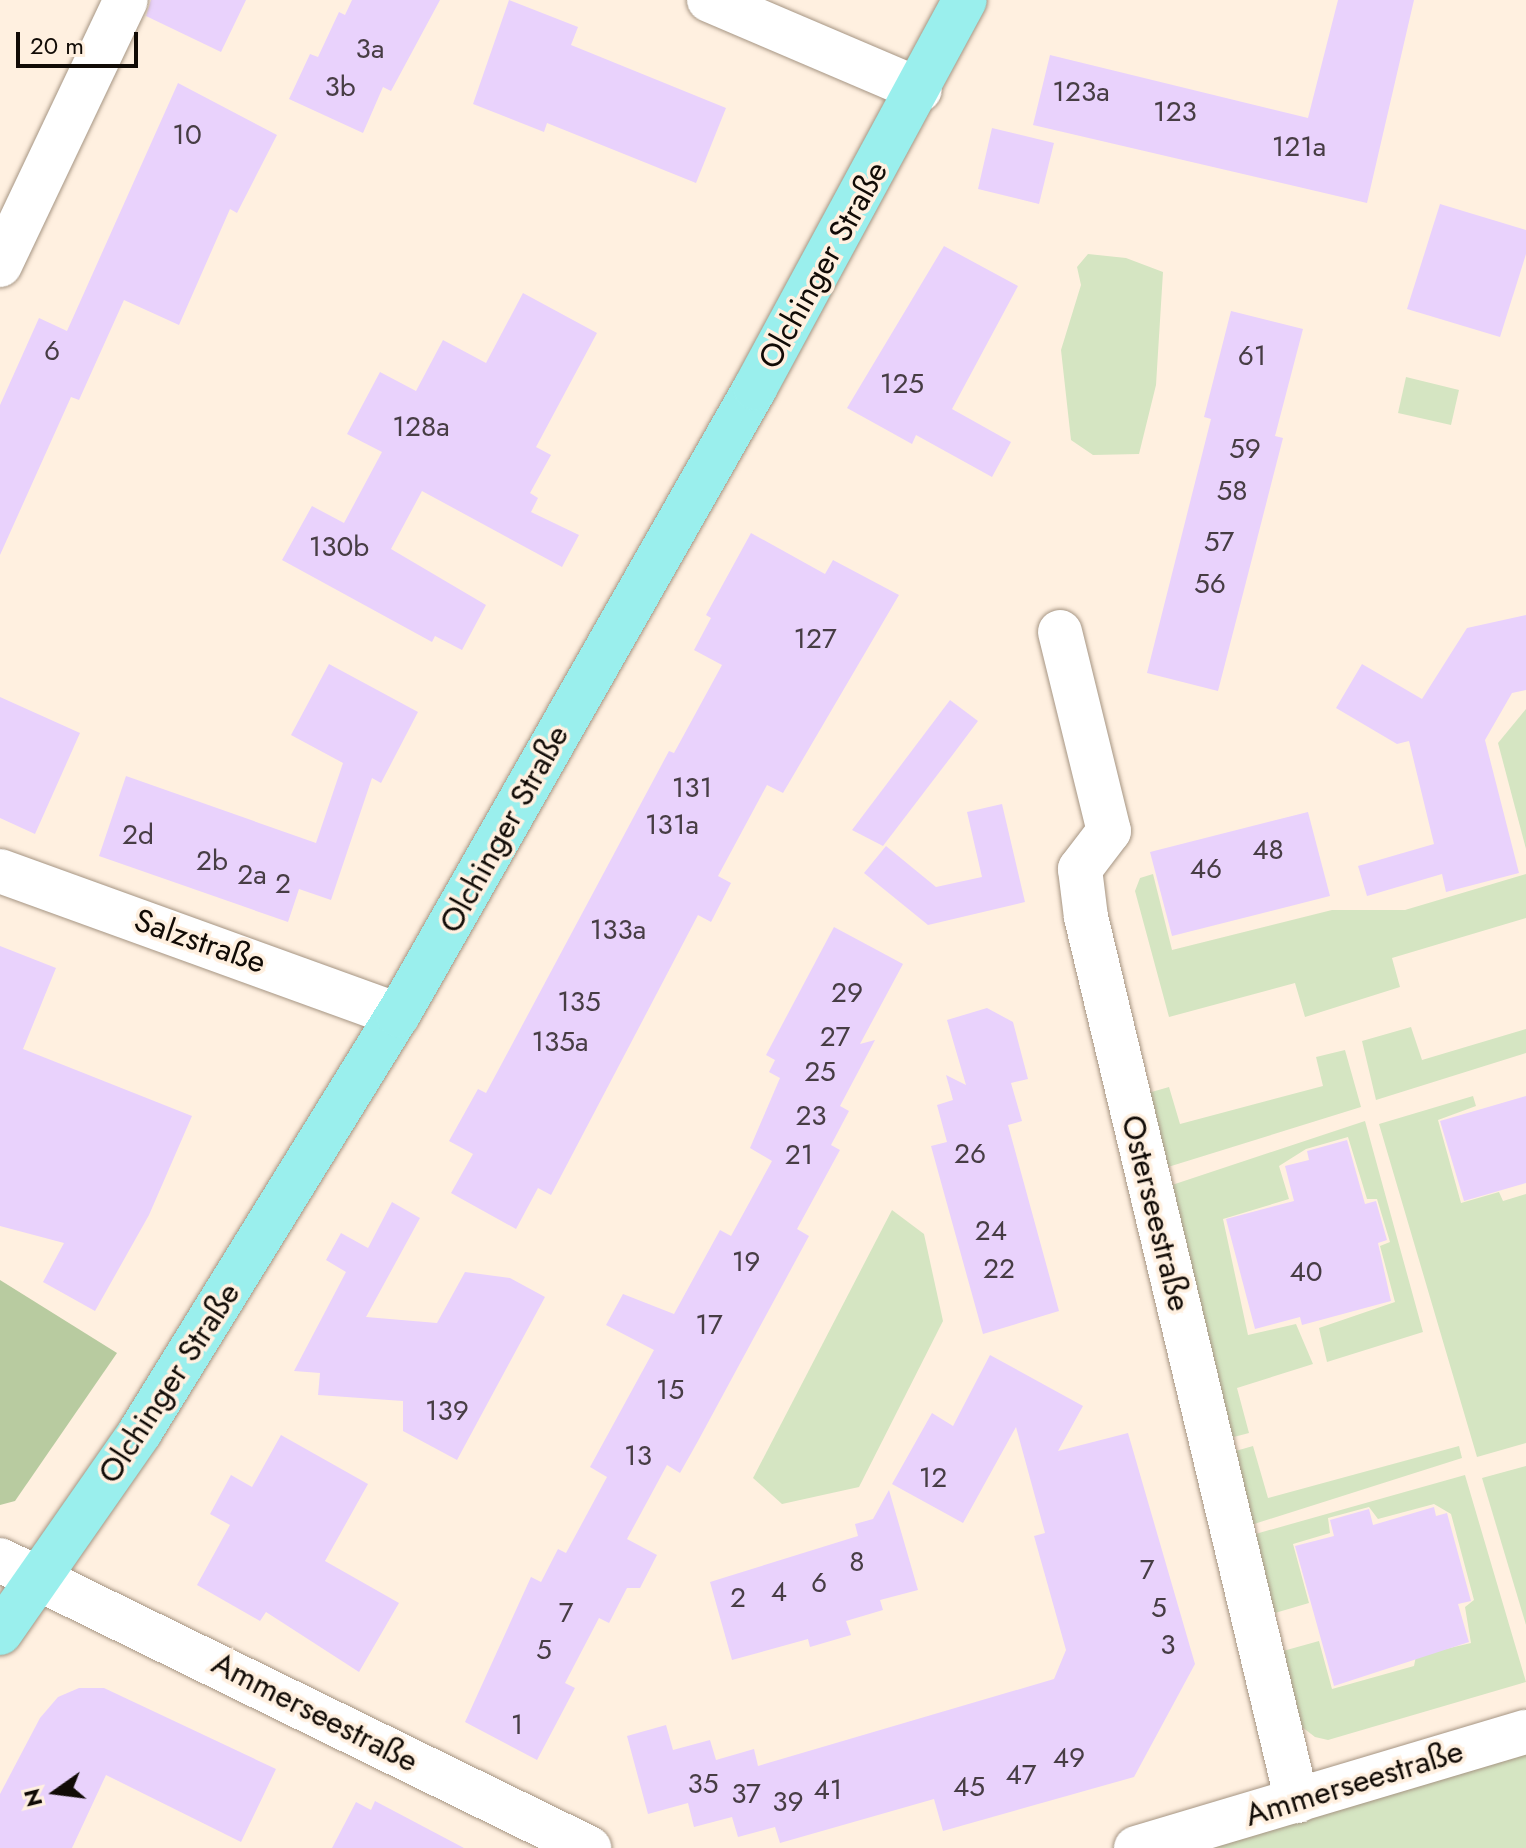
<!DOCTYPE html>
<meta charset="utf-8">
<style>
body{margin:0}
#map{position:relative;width:1526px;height:1848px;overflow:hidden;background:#fff0e0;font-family:Jost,sans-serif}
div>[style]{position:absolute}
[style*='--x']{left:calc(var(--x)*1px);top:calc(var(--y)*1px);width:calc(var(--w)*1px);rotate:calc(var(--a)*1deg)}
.green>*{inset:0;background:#d5e5c2}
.forest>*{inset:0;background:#b8cba0}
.building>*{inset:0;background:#e9d2fc}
.roads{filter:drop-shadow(0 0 2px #a69583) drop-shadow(0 0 2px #a69583)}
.minor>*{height:44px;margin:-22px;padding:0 22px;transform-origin:22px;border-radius:22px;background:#fff}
.major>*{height:44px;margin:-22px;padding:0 22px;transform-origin:22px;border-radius:22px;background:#9aefed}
span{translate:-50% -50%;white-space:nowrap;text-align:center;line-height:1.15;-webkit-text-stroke:7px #fff0e0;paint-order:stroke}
.number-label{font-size:28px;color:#473d44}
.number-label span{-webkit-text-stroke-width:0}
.street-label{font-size:32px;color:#110b06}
.north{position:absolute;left:16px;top:1752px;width:80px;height:80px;-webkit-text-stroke:6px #fff0e0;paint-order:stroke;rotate:256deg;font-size:22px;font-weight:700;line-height:32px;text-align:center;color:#110b06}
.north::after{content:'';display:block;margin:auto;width:28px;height:36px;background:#110b06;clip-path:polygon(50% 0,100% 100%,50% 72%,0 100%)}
.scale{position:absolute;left:16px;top:32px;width:122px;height:36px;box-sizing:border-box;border:4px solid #110b06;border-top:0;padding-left:10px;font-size:24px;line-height:28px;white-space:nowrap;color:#110b06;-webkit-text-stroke:6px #fff0e0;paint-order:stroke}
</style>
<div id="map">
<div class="green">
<div style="clip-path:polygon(1088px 254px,1126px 258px,1163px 272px,1156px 385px,1139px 454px,1093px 455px,1071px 440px,1061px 350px,1081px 285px,1077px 267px)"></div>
<div style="clip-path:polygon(1406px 377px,1459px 390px,1451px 425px,1398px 413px)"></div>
<div style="clip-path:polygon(1526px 709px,1526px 849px,1498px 743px)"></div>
<div style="clip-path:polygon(1153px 874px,1172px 950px,1332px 910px,1405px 910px,1526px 874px,1526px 918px,1392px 958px,1400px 987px,1305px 1017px,1295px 983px,1169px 1017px,1135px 891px,1140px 878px)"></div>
<div style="clip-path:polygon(1411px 1027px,1422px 1060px,1526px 1029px,1526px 1053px,1376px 1100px,1362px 1041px)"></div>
<div style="clip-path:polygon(1345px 1050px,1361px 1107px,1168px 1167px,1148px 1093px,1169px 1087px,1180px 1124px,1323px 1086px,1316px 1057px)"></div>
<div style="clip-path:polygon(1473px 1096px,1476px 1106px,1438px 1120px,1461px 1203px,1499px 1192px,1503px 1201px,1526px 1194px,1526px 1443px,1477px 1457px,1379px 1124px)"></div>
<div style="clip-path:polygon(1365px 1121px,1423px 1332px,1327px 1362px,1319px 1328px,1395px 1302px,1380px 1246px,1390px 1242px,1377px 1199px,1367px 1199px,1348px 1137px,1306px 1149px,1279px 1166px,1289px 1199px,1223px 1219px,1248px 1335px,1296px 1324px,1313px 1364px,1237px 1388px,1249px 1433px,1230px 1438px,1172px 1185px)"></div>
<div style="clip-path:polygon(892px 1210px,924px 1234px,943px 1321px,859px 1487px,782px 1504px,753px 1478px)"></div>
<div style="clip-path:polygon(1253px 1446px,1268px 1498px,1459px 1446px,1462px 1458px,1251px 1525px,1232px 1452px)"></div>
<div style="clip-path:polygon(1526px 1466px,1526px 1625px,1482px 1478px)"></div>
<div style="clip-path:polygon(1465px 1475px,1526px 1682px,1328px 1740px,1315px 1737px,1302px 1727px,1283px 1651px,1319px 1641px,1332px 1689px,1414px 1666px,1416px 1656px,1471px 1643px,1465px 1607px,1474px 1600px,1451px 1514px,1434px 1504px,1378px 1519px,1369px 1507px,1328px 1518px,1330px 1533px,1293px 1544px,1309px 1603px,1275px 1613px,1252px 1535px)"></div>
<div style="clip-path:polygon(1526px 1746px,1526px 1848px,1188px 1848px)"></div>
</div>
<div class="forest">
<div style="clip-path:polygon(0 1280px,117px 1353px,15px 1501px,0 1505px)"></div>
</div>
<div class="building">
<div style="clip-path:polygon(151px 0,246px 0,221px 52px,146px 16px)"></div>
<div style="clip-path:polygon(352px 0,440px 0,391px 91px,383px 87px,363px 133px,289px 99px,310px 54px,318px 57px,339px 12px,345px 15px)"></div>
<div style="clip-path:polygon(509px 0,578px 27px,571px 45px,726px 108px,696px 183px,547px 123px,544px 132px,473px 104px)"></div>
<div style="clip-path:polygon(1338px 0,1414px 0,1367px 203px,1033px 125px,1050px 55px,1308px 118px)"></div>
<div style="clip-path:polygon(178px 83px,277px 135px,237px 213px,230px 209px,179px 325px,124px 300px,79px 400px,71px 397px,0 555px,0 405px,39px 318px,67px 331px)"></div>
<div style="clip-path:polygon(992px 128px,1054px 143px,1039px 204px,978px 189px)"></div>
<div style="clip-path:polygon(1440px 204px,1526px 230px,1526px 254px,1500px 337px,1407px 309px)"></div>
<div style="clip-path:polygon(944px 246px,1018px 286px,952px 409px,1011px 442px,992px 477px,916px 435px,912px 444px,847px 408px)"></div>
<div style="clip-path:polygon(523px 293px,597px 333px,536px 447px,551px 455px,530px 493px,538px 498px,531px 512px,579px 535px,562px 567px,422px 491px,391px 549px,486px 605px,462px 650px,435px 636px,432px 642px,282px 560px,312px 506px,344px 523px,382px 452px,347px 434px,380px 372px,416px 391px,443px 340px,486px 363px)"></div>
<div style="clip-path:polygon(1231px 311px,1303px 329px,1275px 436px,1283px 438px,1218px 691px,1147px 673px,1211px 419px,1204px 417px)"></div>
<div style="clip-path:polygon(751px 533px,825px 574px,833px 560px,899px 595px,783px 793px,767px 785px,718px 876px,731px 883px,711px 922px,698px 915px,551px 1195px,538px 1188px,516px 1229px,451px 1193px,473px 1154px,449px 1141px,478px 1089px,486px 1093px,669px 751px,674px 753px,722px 665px,694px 650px,711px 618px,706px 615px)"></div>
<div style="clip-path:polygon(1526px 615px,1526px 690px,1512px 693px,1485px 740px,1519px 873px,1446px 892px,1442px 874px,1367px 896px,1358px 866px,1434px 844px,1409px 741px,1397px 744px,1336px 708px,1362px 664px,1422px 699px,1467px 628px)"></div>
<div style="clip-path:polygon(329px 664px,418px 712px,381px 783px,372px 778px,331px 900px,299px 889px,288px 922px,99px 856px,126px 776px,316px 843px,343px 763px,291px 735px)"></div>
<div style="clip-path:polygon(0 697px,80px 733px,35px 834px,0 818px)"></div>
<div style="clip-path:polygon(950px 700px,978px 721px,954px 753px,883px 846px,852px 830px)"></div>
<div style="clip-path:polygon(1002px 804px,1025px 902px,928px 925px,864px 873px,886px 846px,936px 887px,982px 877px,967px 812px)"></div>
<div style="clip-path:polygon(1308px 812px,1330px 896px,1172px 936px,1150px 852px)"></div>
<div style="clip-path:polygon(834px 927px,903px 964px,860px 1044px,875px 1040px,840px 1106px,849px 1111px,831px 1145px,840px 1150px,797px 1229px,809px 1236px,698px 1441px,680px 1473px,667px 1465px,627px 1539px,657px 1555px,640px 1588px,627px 1588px,609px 1623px,599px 1618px,565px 1683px,575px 1688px,537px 1760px,465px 1722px,531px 1577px,541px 1582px,558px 1549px,566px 1553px,607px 1477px,590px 1467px,654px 1350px,606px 1325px,623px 1294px,674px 1314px,720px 1230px,731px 1236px,772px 1161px,750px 1148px,780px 1078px,769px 1072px,775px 1060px,766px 1055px)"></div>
<div style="clip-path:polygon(0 946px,56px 968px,23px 1049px,192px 1116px,149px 1215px,95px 1311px,43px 1282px,64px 1243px,0 1226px)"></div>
<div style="clip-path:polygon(987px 1008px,1013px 1022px,1028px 1079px,1011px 1083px,1022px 1121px,1008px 1125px,1059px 1311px,983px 1334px,931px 1146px,947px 1142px,937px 1105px,953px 1100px,946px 1075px,966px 1085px,947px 1020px)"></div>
<div style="clip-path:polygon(1526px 1096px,1526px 1183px,1464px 1201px,1440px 1121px)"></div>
<div style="clip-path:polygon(1347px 1140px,1365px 1204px,1376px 1201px,1387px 1240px,1378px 1243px,1391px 1301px,1302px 1325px,1300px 1317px,1255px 1329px,1226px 1219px,1294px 1201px,1285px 1166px,1309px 1160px,1307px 1151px)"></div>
<div style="clip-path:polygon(392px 1202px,420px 1218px,366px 1317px,437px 1323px,465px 1272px,510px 1278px,545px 1297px,457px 1460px,403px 1431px,403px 1401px,318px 1395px,320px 1373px,294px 1371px,346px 1272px,326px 1260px,341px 1233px,368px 1248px)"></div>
<div style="clip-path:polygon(990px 1355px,1083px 1406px,1058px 1451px,1128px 1433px,1195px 1664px,1134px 1777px,943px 1831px,934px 1799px,780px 1843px,775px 1827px,738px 1837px,732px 1817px,694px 1827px,688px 1803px,648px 1814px,627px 1736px,666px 1725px,673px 1750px,710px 1740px,716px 1760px,754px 1749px,758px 1766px,1054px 1679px,1066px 1650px,1034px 1536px,1045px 1533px,1016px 1427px,963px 1523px,892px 1484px,932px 1413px,953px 1426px)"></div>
<div style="clip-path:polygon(281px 1435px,368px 1484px,325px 1561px,399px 1603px,359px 1672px,266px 1612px,260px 1621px,197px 1585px,230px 1525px,210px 1514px,231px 1475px,252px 1487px)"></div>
<div style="clip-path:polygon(889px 1490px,918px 1590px,880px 1600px,883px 1610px,846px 1621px,851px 1635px,810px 1647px,808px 1639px,732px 1660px,710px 1582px,858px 1536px,855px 1524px,873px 1519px)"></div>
<div style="clip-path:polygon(1434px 1507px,1436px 1516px,1447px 1513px,1471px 1601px,1458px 1604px,1469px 1642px,1334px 1686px,1295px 1546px,1334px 1536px,1330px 1520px,1369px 1509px,1373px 1525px)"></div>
<div style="clip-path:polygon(79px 1688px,104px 1688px,276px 1769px,241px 1842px,106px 1775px,72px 1848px,0 1848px,0 1794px,40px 1718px,58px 1697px)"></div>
<div style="clip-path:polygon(375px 1801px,464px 1848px,332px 1848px,356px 1802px,371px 1810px)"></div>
</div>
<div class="roads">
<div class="minor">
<div style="--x:709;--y:0;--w:229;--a:23.1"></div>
<div style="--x:0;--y:265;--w:293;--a:-64.6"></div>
<div style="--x:1060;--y:632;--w:205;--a:76.2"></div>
<div style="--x:1109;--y:831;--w:48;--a:127.3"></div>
<div style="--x:1080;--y:869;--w:48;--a:82.9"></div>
<div style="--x:1086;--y:917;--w:909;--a:76.58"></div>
<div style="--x:0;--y:871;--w:423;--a:19.9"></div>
<div style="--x:0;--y:1560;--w:656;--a:26.06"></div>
<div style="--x:1136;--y:1848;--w:407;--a:-16.6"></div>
</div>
<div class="major">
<div style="--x:0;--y:1633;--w:245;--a:-55.1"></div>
<div style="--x:140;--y:1432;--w:490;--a:-58.3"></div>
<div style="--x:398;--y:1015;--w:722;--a:-60.34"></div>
<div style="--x:755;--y:388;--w:441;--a:-61.6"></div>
</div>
</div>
<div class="number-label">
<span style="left:370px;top:49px">3a</span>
<span style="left:340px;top:87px">3b</span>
<span style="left:1081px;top:92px">123a</span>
<span style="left:1175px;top:112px">123</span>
<span style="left:187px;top:135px">10</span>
<span style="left:1299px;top:147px">121a</span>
<span style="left:52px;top:351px">6</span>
<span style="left:1252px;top:356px">61</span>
<span style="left:902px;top:384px">125</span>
<span style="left:421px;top:427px">128a</span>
<span style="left:1245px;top:449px">59</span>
<span style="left:1232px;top:491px">58</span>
<span style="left:1219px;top:542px">57</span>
<span style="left:339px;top:547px">130b</span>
<span style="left:1210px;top:584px">56</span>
<span style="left:815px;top:639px">127</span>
<span style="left:692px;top:788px">131</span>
<span style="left:672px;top:825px">131a</span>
<span style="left:138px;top:835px">2d</span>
<span style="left:1268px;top:850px">48</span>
<span style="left:212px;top:861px">2b</span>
<span style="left:1206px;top:869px">46</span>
<span style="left:252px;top:875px">2a</span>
<span style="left:283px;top:884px">2</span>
<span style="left:618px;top:930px">133a</span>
<span style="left:847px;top:993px">29</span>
<span style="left:579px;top:1002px">135</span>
<span style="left:835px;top:1037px">27</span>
<span style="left:560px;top:1042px">135a</span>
<span style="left:820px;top:1072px">25</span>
<span style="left:811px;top:1116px">23</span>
<span style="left:970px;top:1154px">26</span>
<span style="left:799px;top:1155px">21</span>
<span style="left:991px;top:1231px">24</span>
<span style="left:746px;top:1262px">19</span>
<span style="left:999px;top:1269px">22</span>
<span style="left:1306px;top:1272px">40</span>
<span style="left:709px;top:1325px">17</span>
<span style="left:670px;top:1390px">15</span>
<span style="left:447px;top:1411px">139</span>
<span style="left:638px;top:1456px">13</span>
<span style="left:933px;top:1478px">12</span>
<span style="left:857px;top:1562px">8</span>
<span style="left:1147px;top:1570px">7</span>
<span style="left:819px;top:1583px">6</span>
<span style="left:779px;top:1592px">4</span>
<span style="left:738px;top:1598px">2</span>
<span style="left:1159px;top:1608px">5</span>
<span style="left:566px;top:1613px">7</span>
<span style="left:1168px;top:1645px">3</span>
<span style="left:544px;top:1650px">5</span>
<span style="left:517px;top:1725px">1</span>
<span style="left:1069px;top:1758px">49</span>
<span style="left:1021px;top:1775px">47</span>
<span style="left:703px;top:1784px">35</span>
<span style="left:969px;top:1787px">45</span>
<span style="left:828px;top:1790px">41</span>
<span style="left:746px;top:1794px">37</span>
<span style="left:788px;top:1802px">39</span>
</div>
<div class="street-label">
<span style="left:823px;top:265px;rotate:-61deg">Olchinger Straße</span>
<span style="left:504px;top:829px;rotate:-61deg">Olchinger Straße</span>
<span style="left:200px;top:941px;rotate:19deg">Salzstraße</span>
<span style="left:1156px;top:1213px;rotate:76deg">Osterseestraße</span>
<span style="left:169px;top:1383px;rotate:-57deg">Olchinger Straße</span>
<span style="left:315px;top:1712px;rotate:27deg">Ammerseestraße</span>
<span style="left:1354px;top:1783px;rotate:-17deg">Ammerseestraße</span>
</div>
<div class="north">N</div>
<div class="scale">20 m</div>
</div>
